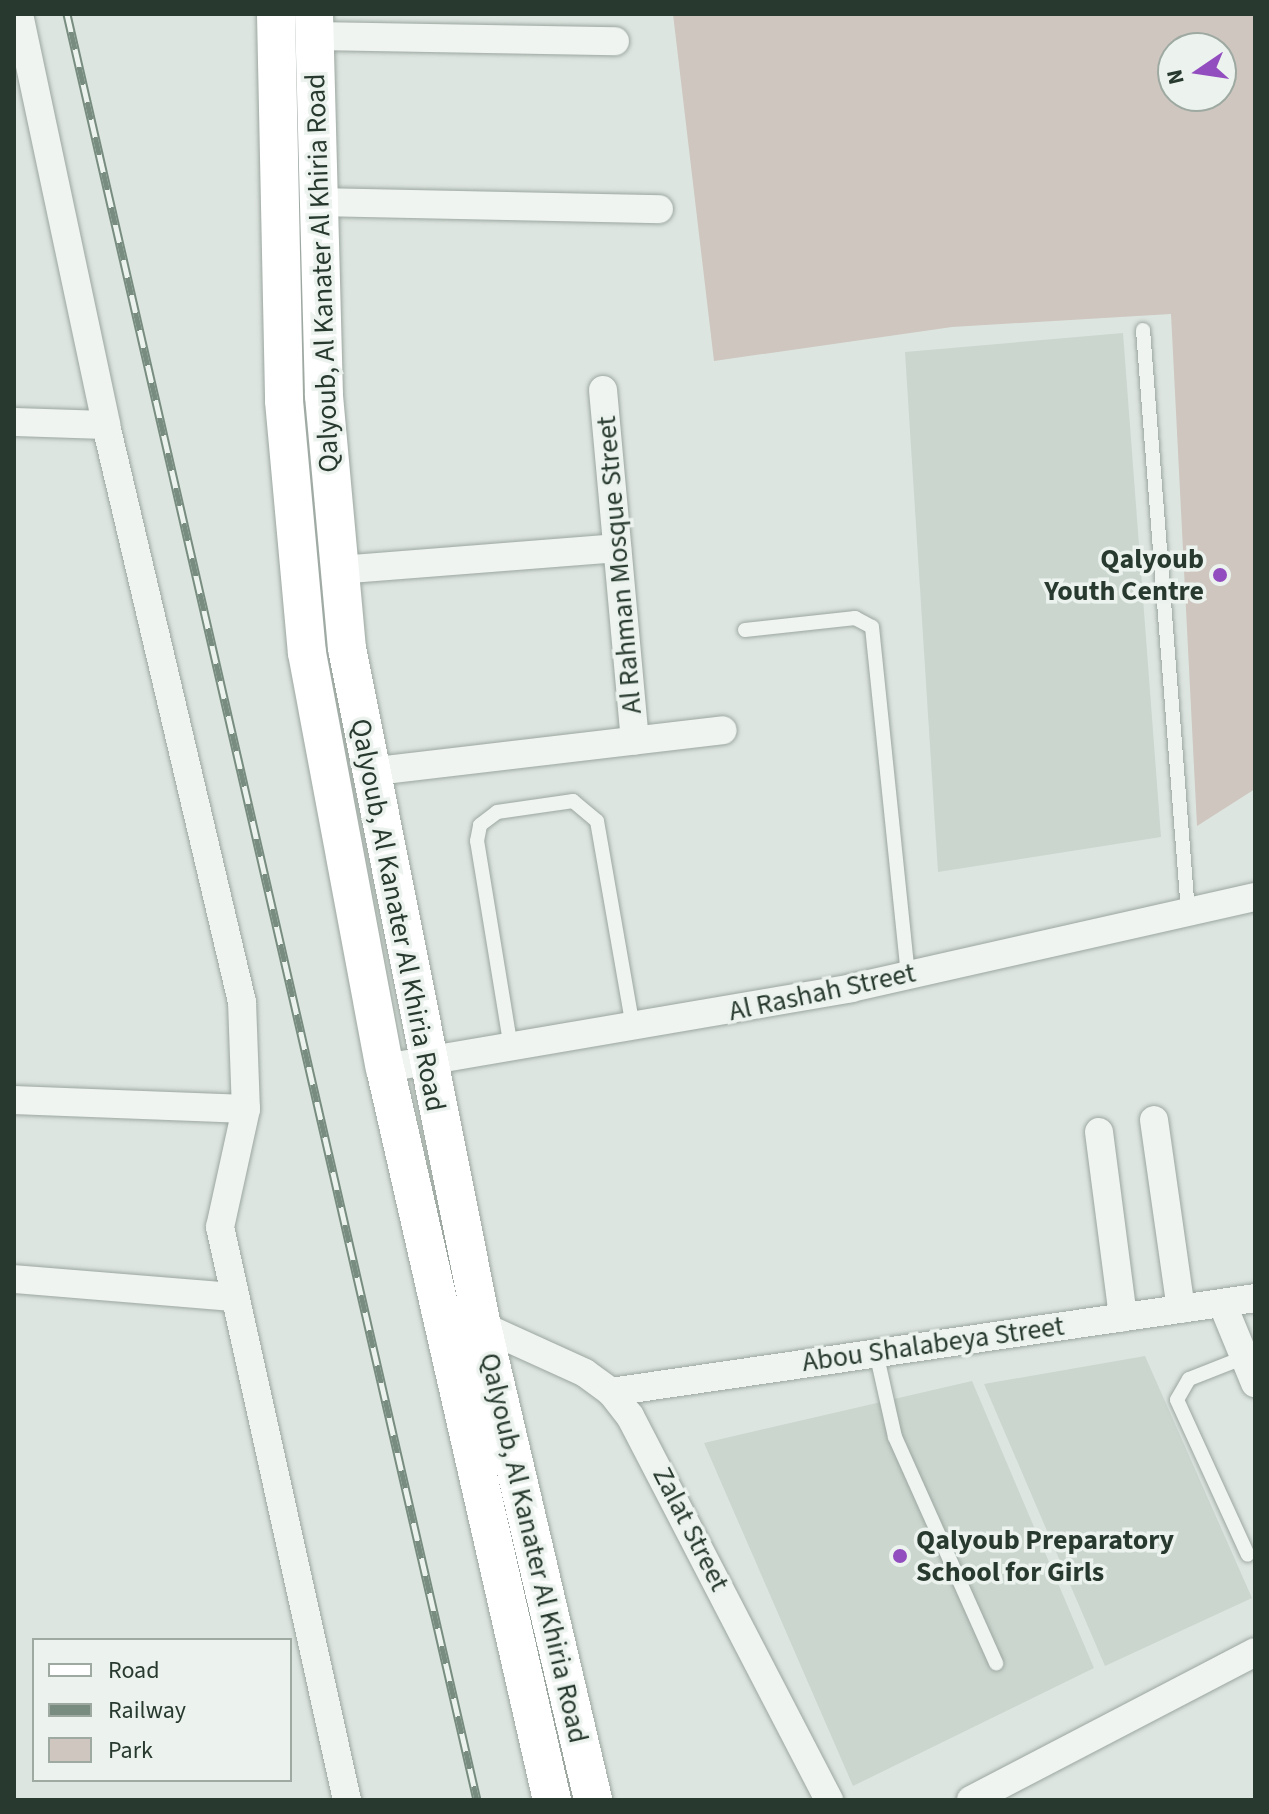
<!DOCTYPE html>
<style>
body{margin:0}
#map{position:relative;width:1269px;height:1814px;overflow:hidden;background:#dde5e0;font-family:"Source Sans 3",sans-serif}
div>[style]{position:absolute}
[style*='--x']{left:calc(var(--x)*1px);top:calc(var(--y)*1px);width:calc(var(--w)*1px);rotate:calc(var(--a)*1deg)}
.built>*{inset:0;background:#cbd6cf}
.green>*{inset:0;background:#cec6bf}
.roads{filter:drop-shadow(0 0 2px #9ca7a0) drop-shadow(0 0 2px #9ca7a0)}
.lane>*{height:14px;margin:-7px;padding:0 7px;transform-origin:7px;border-radius:7px;background:#eff4f1}
.street>*{height:28px;margin:-14px;padding:0 14px;transform-origin:14px;border-radius:14px;background:#eff4f1}
.secondary>*{height:38px;margin:-19px;padding:0 19px;transform-origin:19px;border-radius:19px;background:#fff}
.rail>*{height:9px;margin-top:-4.5px;transform-origin:0;background:repeating-linear-gradient(90deg,#ecf3ee 0 18px,#788d80 0 36px);box-sizing:border-box;border-block:2px solid #788d80}
.dots>*{width:22px;height:22px;translate:-50% -50%;box-sizing:border-box;border:4px solid #ecf3ee;border-radius:50%}
span{translate:-50% -50%;white-space:nowrap;text-align:center;line-height:1.15;-webkit-text-stroke:7px #ecf3ee;paint-order:stroke}
.street-label{font-size:28px;color:#283a2f}
.poi-label{font-size:28px;color:#283a2f;font-weight:700}
.right{translate:-100% -50%;text-align:right}
.left{translate:0 -50%;text-align:left}
.frame{position:absolute;inset:0;border:16px solid #283a2f;pointer-events:none}
.legend{position:absolute;left:32px;top:1638px;width:260px;height:144px;box-sizing:border-box;background:#ecf3ee;border:2px solid #9ea9a2;margin:0;padding:10px 14px;list-style:none;font-size:24px;color:#283a2f}
.legend li{display:flex;align-items:center;gap:16px;height:40px}
.legend b{width:40px;border:2px solid #9ea9a2}
.north{position:absolute;left:1157px;top:32px;width:80px;height:80px;box-sizing:border-box;background:#ecf3ee;border:2px solid #9ea9a2;border-radius:50%;rotate:257deg;font-size:22px;font-weight:700;line-height:32px;text-align:center;color:#283a2f}
.north::after{content:'';display:block;margin:auto;width:28px;height:36px;background:#924dbf;clip-path:polygon(50% 0,100% 100%,50% 72%,0 100%)}
</style>
<div id="map">
<div class="built">
<div style="clip-path:polygon(1123px 333px,1161px 837px,938px 872px,905px 352px)"></div>
<div style="clip-path:polygon(1145px 1356px,1252px 1598px,1105px 1666px,984px 1384px)"></div>
<div style="clip-path:polygon(972px 1381px,1094px 1668px,853px 1786px,704px 1443px)"></div>
</div>
<div class="green">
<div style="clip-path:polygon(evenodd,673px 14px,1255px 14px,1255px 789px,1197px 826px,1171px 314px,952px 327px,714px 361px,673px 14px,1173px 48px,1221px 48px,1221px 96px,1173px 96px,1173px 48px)"></div>
</div>
<div class="roads">
<div class="lane">
<div style="--x:1143;--y:330;--w:584;--a:85.58"></div>
<div style="--x:745;--y:630;--w:111;--a:-6.2"></div>
<div style="--x:855;--y:618;--w:19;--a:28"></div>
<div style="--x:872;--y:627;--w:350;--a:84.1"></div>
<div style="--x:511;--y:1048;--w:210;--a:-99.3"></div>
<div style="--x:477;--y:841;--w:16;--a:-79"></div>
<div style="--x:480;--y:825;--w:21;--a:-37"></div>
<div style="--x:497;--y:812;--w:77;--a:-8.2"></div>
<div style="--x:573;--y:801;--w:31;--a:40"></div>
<div style="--x:597;--y:821;--w:210;--a:80.1"></div>
<div style="--x:876;--y:1352;--w:87;--a:77.4"></div>
<div style="--x:895;--y:1437;--w:248;--a:65.9"></div>
<div style="--x:1245;--y:1357;--w:60;--a:158.6"></div>
<div style="--x:1189;--y:1379;--w:24;--a:120"></div>
<div style="--x:1177;--y:1400;--w:170;--a:65.4"></div>
</div>
<div class="street">
<div style="--x:19;--y:14;--w:420;--a:78"></div>
<div style="--x:106;--y:425;--w:593;--a:76.74"></div>
<div style="--x:242;--y:1002;--w:107;--a:87.9"></div>
<div style="--x:246;--y:1109;--w:121;--a:102.4"></div>
<div style="--x:220;--y:1227;--w:587;--a:77.5"></div>
<div style="--x:315;--y:36;--w:300;--a:1"></div>
<div style="--x:319;--y:202;--w:340;--a:1.2"></div>
<div style="--x:603;--y:390;--w:352;--a:84.8"></div>
<div style="--x:14;--y:422;--w:92;--a:1.9"></div>
<div style="--x:338;--y:570;--w:280;--a:-4.5"></div>
<div style="--x:368;--y:772;--w:357;--a:-6.7"></div>
<div style="--x:385;--y:1068;--w:473;--a:-9.7"></div>
<div style="--x:851;--y:988;--w:414;--a:-12.7"></div>
<div style="--x:14;--y:1100;--w:232;--a:2.2"></div>
<div style="--x:1154;--y:1120;--w:191;--a:81.9"></div>
<div style="--x:1099;--y:1132;--w:187;--a:82.6"></div>
<div style="--x:14;--y:1279;--w:221;--a:4.7"></div>
<div style="--x:1222;--y:1303;--w:87;--a:67.6"></div>
<div style="--x:482;--y:1326;--w:113;--a:24.5"></div>
<div style="--x:585;--y:1373;--w:32;--a:36"></div>
<div style="--x:611;--y:1392;--w:31;--a:52"></div>
<div style="--x:630;--y:1416;--w:433;--a:62.6"></div>
<div style="--x:611;--y:1392;--w:651;--a:-8.3"></div>
<div style="--x:971;--y:1800;--w:320;--a:-27.5"></div>
</div>
<div class="secondary">
<div style="--x:276;--y:14;--w:387;--a:88.8"></div>
<div style="--x:284;--y:401;--w:253;--a:84.8"></div>
<div style="--x:307;--y:653;--w:422;--a:79.4"></div>
<div style="--x:385;--y:1068;--w:751;--a:77.15"></div>
<div style="--x:314;--y:14;--w:382;--a:88.5"></div>
<div style="--x:324;--y:396;--w:253;--a:84.8"></div>
<div style="--x:347;--y:648;--w:691;--a:78.74"></div>
<div style="--x:482;--y:1326;--w:487;--a:76.8"></div>
</div>
</div>
<div class="rail">
<div style="--x:67;--y:14;--w:1832;--a:77.07"></div>
</div>
<div class="dots">
<div style="left:1220px;top:575px;background:#924dbf"></div>
<div style="left:900px;top:1556px;background:#924dbf"></div>
</div>
<div class="street-label">
<span style="left:322px;top:273px;rotate:-92deg">Qalyoub, Al Kanater Al Khiria Road</span>
<span style="left:619px;top:565px;rotate:-95deg">Al Rahman Mosque Street</span>
<span style="left:398px;top:915px;rotate:79deg">Qalyoub, Al Kanater Al Khiria Road</span>
<span style="left:822px;top:992px;rotate:-12deg">Al Rashah Street</span>
<span style="left:933px;top:1344px;rotate:-8deg">Abou Shalabeya Street</span>
<span style="left:691px;top:1529px;rotate:63deg">Zalat Street</span>
<span style="left:534px;top:1548px;rotate:77deg">Qalyoub, Al Kanater Al Khiria Road</span>
</div>
<div class="poi-label">
<span class="right" style="left:1204px;top:575px">Qalyoub<br>Youth Centre</span>
<span class="left" style="left:916px;top:1556px">Qalyoub Preparatory<br>School for Girls</span>
</div>
<div class="frame"></div>
<ul class="legend">
<li><b style="height:10px;background:#fff"></b>Road</li>
<li><b style="height:10px;background:#788d80"></b>Railway</li>
<li><b style="height:22px;background:#cec6bf"></b>Park</li>
</ul>
<div class="north">N</div>
</div>
